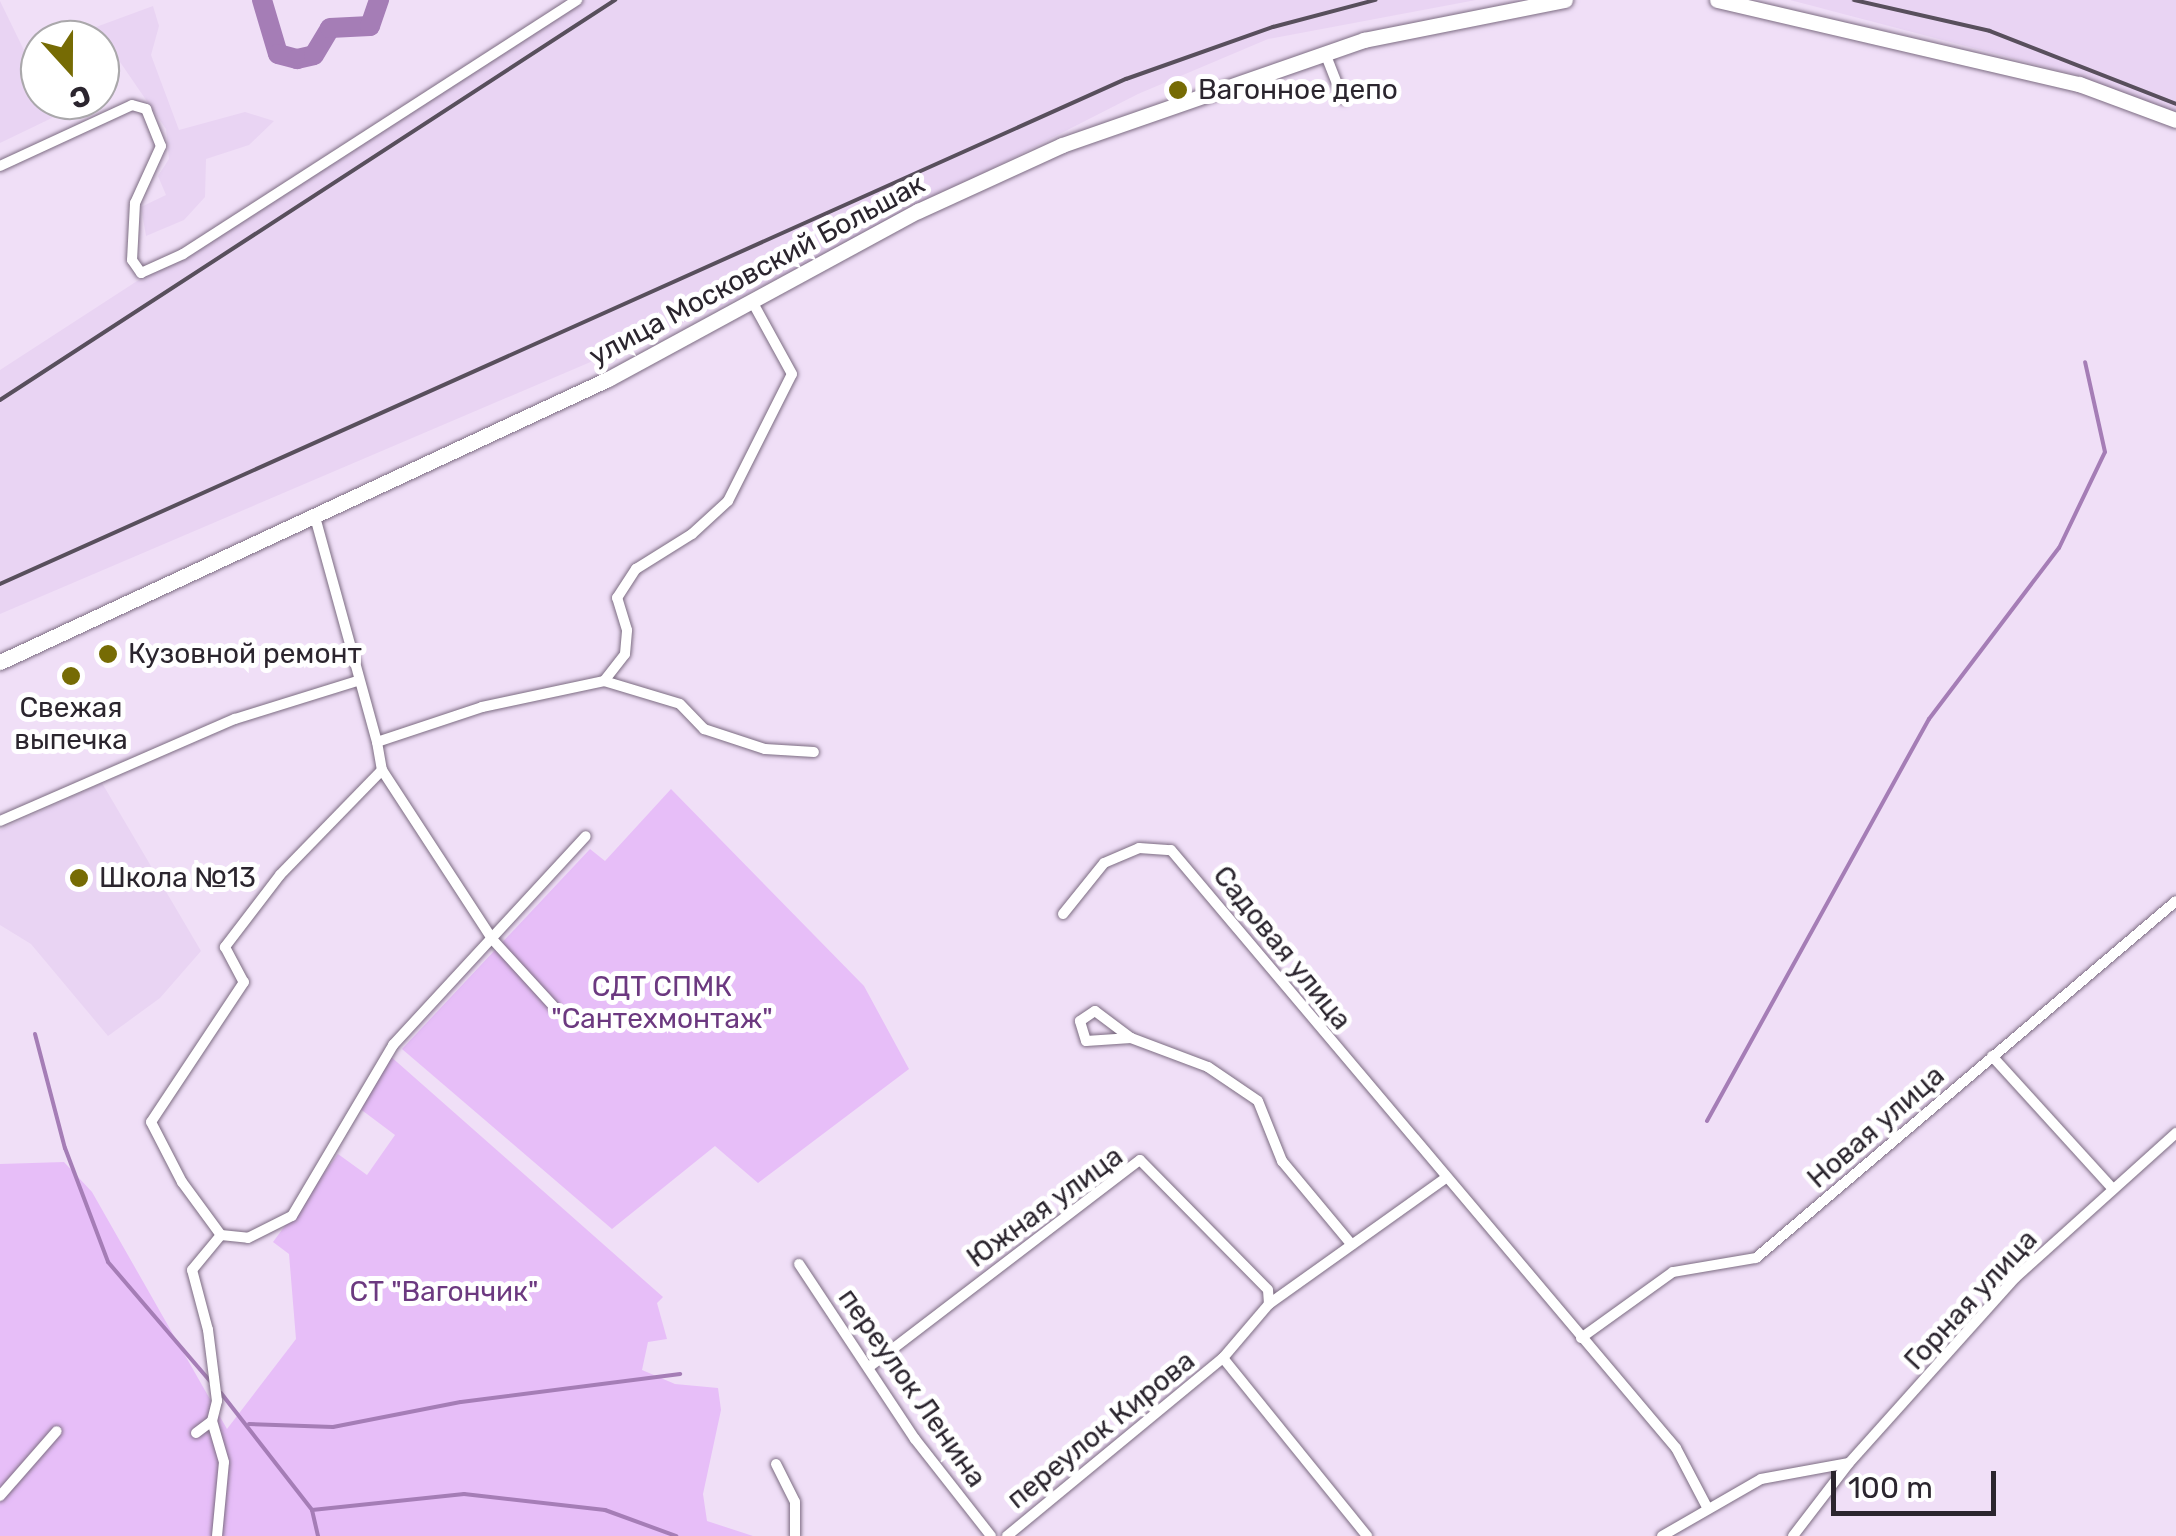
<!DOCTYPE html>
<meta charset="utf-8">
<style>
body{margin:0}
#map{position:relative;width:2176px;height:1536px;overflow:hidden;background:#f0dff7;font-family:Rubik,sans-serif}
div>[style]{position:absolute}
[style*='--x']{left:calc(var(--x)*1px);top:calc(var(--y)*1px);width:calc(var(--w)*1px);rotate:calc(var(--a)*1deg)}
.built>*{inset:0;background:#e9d4f3}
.green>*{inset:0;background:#e7bef8}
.stream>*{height:4px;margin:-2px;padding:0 2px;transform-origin:2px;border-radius:2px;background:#a57db6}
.river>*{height:20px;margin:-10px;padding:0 10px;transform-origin:10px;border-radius:10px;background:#a57db6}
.roads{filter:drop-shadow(0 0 2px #7c6c82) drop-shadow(0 0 2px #7c6c82)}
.street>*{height:10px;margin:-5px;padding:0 5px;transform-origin:5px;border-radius:5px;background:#fff}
.secondary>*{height:15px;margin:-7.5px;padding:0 7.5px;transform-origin:7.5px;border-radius:7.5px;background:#fff}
.rail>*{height:4px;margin:-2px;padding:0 2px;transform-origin:2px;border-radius:2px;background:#584f5c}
.dots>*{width:28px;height:28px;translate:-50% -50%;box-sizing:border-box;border:5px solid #fff;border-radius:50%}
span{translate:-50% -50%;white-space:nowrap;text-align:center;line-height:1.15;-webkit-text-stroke:10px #fff;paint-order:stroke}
.poi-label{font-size:28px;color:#2b252e}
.left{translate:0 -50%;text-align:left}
.street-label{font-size:28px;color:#2b252e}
.park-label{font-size:28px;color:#6c3980}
.north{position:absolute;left:20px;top:20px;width:100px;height:100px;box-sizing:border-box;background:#fff;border:2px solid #aaa8ab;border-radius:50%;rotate:159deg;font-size:28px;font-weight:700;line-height:40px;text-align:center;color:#2b252e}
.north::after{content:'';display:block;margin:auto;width:35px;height:45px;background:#766b04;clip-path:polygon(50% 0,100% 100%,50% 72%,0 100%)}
.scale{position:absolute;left:1831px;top:1471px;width:165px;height:45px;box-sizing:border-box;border:5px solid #2b252e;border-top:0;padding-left:12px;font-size:30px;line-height:35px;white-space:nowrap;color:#2b252e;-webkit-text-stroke:8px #fff;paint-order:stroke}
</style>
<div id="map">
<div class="built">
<div style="clip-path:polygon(570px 0,1476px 0,1268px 39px,1138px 94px,731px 302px,0 614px,0 370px)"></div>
<div style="clip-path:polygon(1790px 0,2176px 0,2176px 117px,2076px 75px)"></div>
<div style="clip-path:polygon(0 1px,40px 83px,40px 100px,48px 100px,56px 116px,0 143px)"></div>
<div style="clip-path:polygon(153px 6px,159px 26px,151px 55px,179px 130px,245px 112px,274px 121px,249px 145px,206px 159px,205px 197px,184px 220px,146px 236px,141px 207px,166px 195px,158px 176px,169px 159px,166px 129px,96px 27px)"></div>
<div style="clip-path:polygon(102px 783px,201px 951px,160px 998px,108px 1036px,31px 944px,0 925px,0 830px)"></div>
</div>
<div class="green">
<div style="clip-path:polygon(671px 789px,864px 986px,909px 1069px,758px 1183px,715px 1146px,612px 1229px,402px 1049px,590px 849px,605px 861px)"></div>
<div style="clip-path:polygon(389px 1055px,663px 1297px,657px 1303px,667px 1339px,648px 1342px,642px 1370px,675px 1384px,718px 1388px,721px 1410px,703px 1494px,707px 1521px,753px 1536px,0 1536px,0 1164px,64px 1162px,92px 1192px,227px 1429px,296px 1339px,289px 1254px,273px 1242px,338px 1154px,367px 1175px,395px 1135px,359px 1108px)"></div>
</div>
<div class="stream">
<div style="--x:35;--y:1034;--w:118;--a:75.3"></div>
<div style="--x:65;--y:1148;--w:122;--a:69.3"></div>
<div style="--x:108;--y:1262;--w:158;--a:49.4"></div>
<div style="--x:1707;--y:1121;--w:459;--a:-61.1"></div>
<div style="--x:1929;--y:719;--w:215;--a:-52.8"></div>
<div style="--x:2059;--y:548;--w:106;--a:-64.4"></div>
<div style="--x:2105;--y:452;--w:92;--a:-102.5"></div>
<div style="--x:221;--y:1393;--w:148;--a:52.1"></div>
<div style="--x:312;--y:1510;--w:27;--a:77"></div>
<div style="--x:249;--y:1424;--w:84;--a:2"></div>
<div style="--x:333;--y:1427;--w:130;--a:-11.1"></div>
<div style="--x:461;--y:1402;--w:221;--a:-7.3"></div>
<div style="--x:312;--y:1510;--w:153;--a:-6"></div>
<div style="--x:464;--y:1494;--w:142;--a:6.5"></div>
<div style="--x:605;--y:1510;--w:76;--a:20.1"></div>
</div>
<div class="river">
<div style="--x:262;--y:0;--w:56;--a:73.5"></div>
<div style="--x:278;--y:54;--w:20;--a:15"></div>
<div style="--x:297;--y:59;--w:17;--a:-13"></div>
<div style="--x:314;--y:55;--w:31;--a:-59"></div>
<div style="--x:330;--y:28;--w:40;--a:-2.9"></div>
<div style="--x:370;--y:26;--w:28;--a:-71"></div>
</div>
<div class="roads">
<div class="street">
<div style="--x:1325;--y:53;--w:49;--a:68.6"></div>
<div style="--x:0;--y:166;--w:145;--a:-24.8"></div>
<div style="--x:132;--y:105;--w:15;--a:16"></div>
<div style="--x:146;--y:109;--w:40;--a:68"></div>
<div style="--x:161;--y:146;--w:63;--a:114.5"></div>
<div style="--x:135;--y:203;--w:57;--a:93"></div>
<div style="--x:132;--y:260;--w:16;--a:55"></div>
<div style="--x:141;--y:273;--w:46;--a:-24.3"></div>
<div style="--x:183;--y:254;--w:469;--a:-32.8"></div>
<div style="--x:315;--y:517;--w:233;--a:74.6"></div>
<div style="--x:377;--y:742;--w:111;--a:-18.4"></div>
<div style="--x:482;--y:707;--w:125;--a:-12"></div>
<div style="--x:604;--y:681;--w:79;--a:16.8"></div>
<div style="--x:680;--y:704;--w:35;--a:46"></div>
<div style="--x:704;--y:729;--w:64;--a:18.2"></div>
<div style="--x:765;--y:749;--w:49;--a:3.5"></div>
<div style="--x:604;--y:681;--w:34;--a:-52"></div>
<div style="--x:625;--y:654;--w:24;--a:-85"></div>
<div style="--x:627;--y:630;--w:34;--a:-107"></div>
<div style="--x:617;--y:598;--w:35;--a:-57"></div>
<div style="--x:636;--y:569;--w:66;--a:-32"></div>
<div style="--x:692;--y:534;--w:49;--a:-42.5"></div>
<div style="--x:728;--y:501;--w:142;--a:-63.3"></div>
<div style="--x:792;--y:374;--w:81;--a:-118.8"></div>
<div style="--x:377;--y:742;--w:28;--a:80"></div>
<div style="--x:382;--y:770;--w:146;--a:134.2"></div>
<div style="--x:280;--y:875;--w:91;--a:127.4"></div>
<div style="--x:225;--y:947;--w:40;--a:62"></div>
<div style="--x:244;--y:982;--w:168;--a:123.6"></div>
<div style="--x:151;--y:1122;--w:68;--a:62.7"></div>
<div style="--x:182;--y:1182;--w:66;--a:53.7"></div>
<div style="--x:221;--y:1235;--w:27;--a:6"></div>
<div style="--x:248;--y:1238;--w:49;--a:-26.6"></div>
<div style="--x:292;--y:1216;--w:199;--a:-59.4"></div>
<div style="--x:393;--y:1045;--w:284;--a:-47.3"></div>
<div style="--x:382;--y:770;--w:203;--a:56.9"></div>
<div style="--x:493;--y:940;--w:92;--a:47.6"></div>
<div style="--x:0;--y:821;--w:256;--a:-23.5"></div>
<div style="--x:235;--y:719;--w:128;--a:-17.3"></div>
<div style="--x:1063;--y:914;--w:65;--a:-51.2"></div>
<div style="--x:1104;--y:863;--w:38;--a:-23"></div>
<div style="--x:1139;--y:848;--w:32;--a:4"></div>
<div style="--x:1171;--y:850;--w:783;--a:49.82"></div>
<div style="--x:1676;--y:1448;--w:67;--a:62.3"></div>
<div style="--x:1131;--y:1038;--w:45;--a:176.2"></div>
<div style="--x:1086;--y:1041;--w:21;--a:-107"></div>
<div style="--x:1080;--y:1021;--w:18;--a:-34"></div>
<div style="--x:1095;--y:1011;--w:45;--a:36.9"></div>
<div style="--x:1131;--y:1038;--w:82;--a:20.6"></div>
<div style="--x:1208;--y:1067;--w:60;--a:34.2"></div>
<div style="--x:1258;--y:1101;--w:65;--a:68.2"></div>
<div style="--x:1282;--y:1161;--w:109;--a:50.2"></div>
<div style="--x:1992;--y:1056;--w:180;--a:47.7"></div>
<div style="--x:799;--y:1264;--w:210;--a:56.5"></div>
<div style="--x:915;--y:1439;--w:123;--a:51.9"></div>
<div style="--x:1581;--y:1338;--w:113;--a:-35.7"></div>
<div style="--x:1673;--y:1272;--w:84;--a:-9.6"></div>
<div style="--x:1756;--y:1258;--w:551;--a:-40.36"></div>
<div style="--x:1223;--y:1358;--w:229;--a:51"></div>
<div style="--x:869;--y:1367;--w:341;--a:-37.4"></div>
<div style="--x:1140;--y:1160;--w:182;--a:45.4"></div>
<div style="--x:1268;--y:1290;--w:14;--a:86"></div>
<div style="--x:196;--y:1433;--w:20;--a:-37"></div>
<div style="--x:776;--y:1464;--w:42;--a:63.4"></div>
<div style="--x:795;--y:1502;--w:34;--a:90"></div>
<div style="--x:0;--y:1496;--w:86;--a:-48.8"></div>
<div style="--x:217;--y:1536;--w:74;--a:-84.6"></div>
<div style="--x:224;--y:1462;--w:43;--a:-106.3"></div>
<div style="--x:212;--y:1421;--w:21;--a:-76"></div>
<div style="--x:217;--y:1401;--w:72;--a:-97.2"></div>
<div style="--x:208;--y:1330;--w:62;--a:-104.9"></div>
<div style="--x:192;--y:1270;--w:45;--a:-50.4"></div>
<div style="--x:1007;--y:1536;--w:280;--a:-39.5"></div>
<div style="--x:1223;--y:1358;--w:71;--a:-49.6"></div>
<div style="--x:1269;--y:1304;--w:214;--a:-35.5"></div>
<div style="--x:1662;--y:1536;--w:114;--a:-29.9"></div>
<div style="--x:1761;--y:1479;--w:88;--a:-10.4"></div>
<div style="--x:1793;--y:1536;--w:92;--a:-52.5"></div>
<div style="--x:1849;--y:1463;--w:249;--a:-48.1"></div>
<div style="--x:2015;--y:1278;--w:217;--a:-42"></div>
</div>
<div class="secondary">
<div style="--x:1717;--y:0;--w:372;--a:13.1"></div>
<div style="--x:2079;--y:84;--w:103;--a:20.4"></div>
<div style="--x:0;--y:662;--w:671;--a:-24.96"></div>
<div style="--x:608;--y:379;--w:353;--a:-28.5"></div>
<div style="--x:918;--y:211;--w:158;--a:-24.6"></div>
<div style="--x:1062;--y:145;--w:320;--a:-19.2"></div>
<div style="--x:1364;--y:40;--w:205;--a:-11.3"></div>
</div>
</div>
<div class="rail">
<div style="--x:1854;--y:0;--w:139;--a:12.8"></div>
<div style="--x:1990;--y:31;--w:200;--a:21.4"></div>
<div style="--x:0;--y:400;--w:734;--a:-33.04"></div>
<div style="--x:0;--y:584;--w:1234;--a:-24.16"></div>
<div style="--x:1126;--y:79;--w:156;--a:-19.5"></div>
<div style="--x:1273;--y:27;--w:106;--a:-14.8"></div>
</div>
<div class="dots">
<div style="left:1178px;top:90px;background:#766b04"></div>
<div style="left:108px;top:654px;background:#766b04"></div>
<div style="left:71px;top:676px;background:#766b04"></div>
<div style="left:79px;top:878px;background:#766b04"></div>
</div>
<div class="poi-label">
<span class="left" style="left:1198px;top:90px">Вагонное депо</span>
<span class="left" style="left:128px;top:654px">Кузовной ремонт</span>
<span style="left:71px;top:724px">Свежая<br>выпечка</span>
<span class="left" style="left:99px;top:878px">Школа №13</span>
</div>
<div class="street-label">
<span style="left:757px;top:270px;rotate:-28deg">улица Московский Большак</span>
<span style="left:1282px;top:948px;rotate:51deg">Садовая улица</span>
<span style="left:1876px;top:1127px;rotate:-41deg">Новая улица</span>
<span style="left:1045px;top:1207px;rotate:-36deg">Южная улица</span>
<span style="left:1971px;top:1300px;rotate:-47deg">Горная улица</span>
<span style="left:912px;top:1388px;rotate:55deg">переулок Ленина</span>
<span style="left:1101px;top:1430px;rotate:-39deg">переулок Кирова</span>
</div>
<div class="park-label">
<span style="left:662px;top:1003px">СДТ СПМК<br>"Сантехмонтаж"</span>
<span style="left:444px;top:1292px">СТ "Вагончик"</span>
</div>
<div class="north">С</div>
<div class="scale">100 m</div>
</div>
